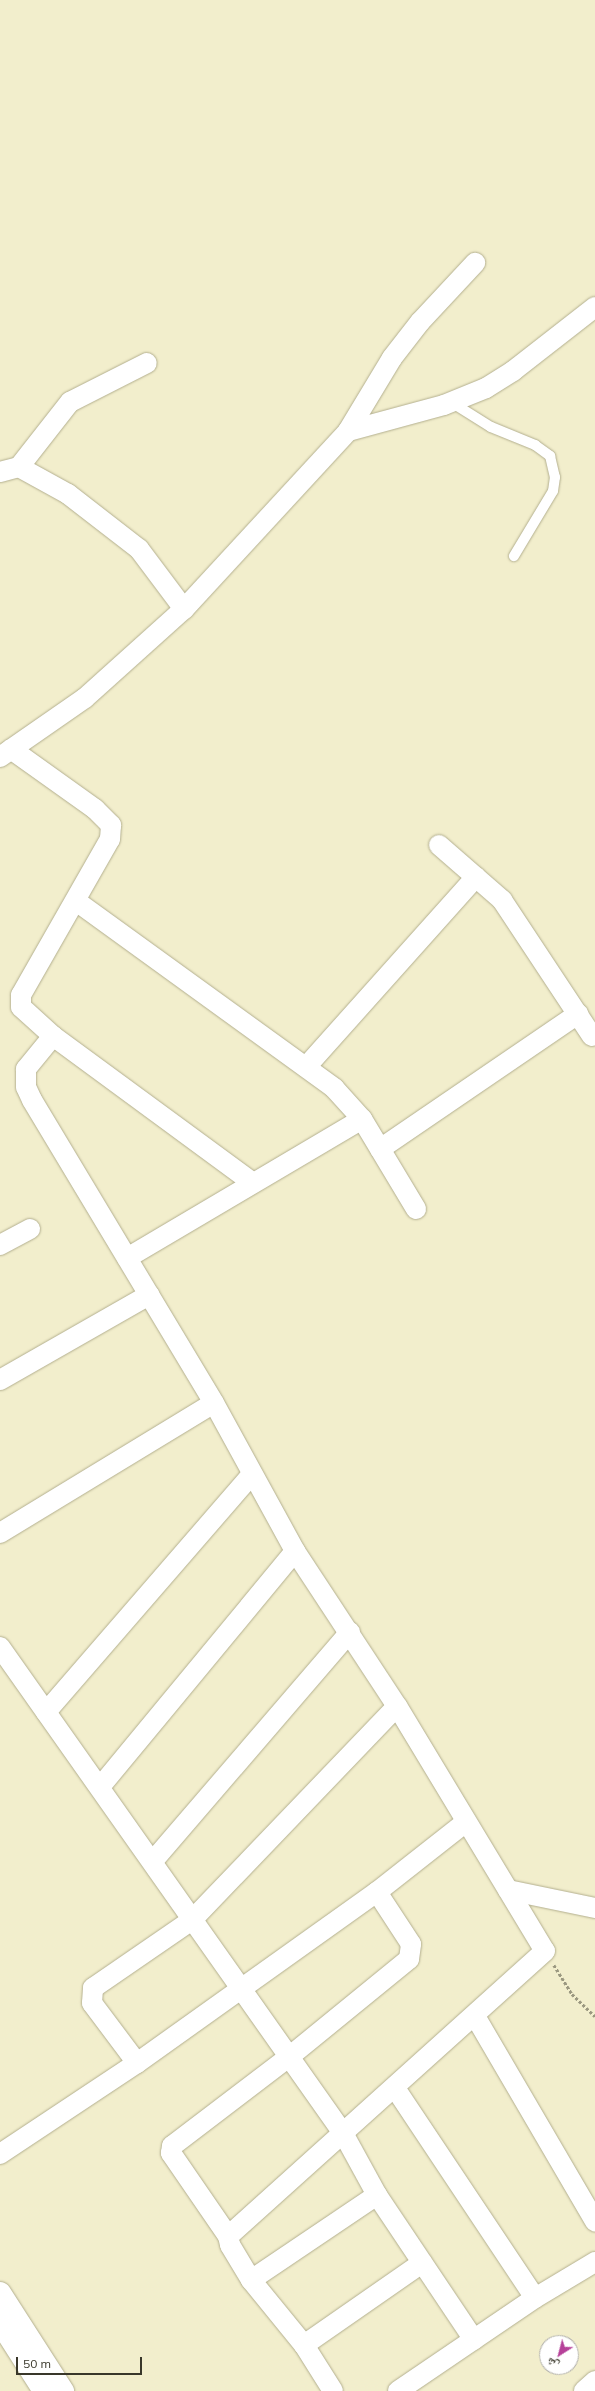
<!DOCTYPE html>
<meta charset="utf-8">
<style>
body{margin:0}
#map{position:relative;width:595px;height:2391px;overflow:hidden;background:#f2eecc;font-family:Mulish,"Noto Naskh Arabic",sans-serif}
div>[style]{position:absolute}
[style*='--x']{left:calc(var(--x)*1px);top:calc(var(--y)*1px);width:calc(var(--w)*1px);rotate:calc(var(--a)*1deg)}
.path>*{height:2.5px;margin-top:-1.25px;transform-origin:0;background:repeating-linear-gradient(90deg,#9b9880 0 3px,transparent 0 5px)}
.roads{filter:drop-shadow(0 0 1px #b3af8f) drop-shadow(0 0 1px #b3af8f)}
.lane>*{height:10px;margin:-5px;padding:0 5px;transform-origin:5px;border-radius:5px;background:#fff}
.street>*{height:20px;margin:-10px;padding:0 10px;transform-origin:10px;border-radius:10px;background:#fff}
.secondary>*{height:22px;margin:-11px;padding:0 11px;transform-origin:11px;border-radius:11px;background:#fff}
span{translate:-50% -50%;white-space:nowrap;text-align:center;line-height:1.15;-webkit-text-stroke:4px #fff;paint-order:stroke}
.north{position:absolute;left:539px;top:2335px;width:40px;height:40px;box-sizing:border-box;background:#fff;border:1px solid #b0afaa;border-radius:50%;rotate:216deg;font-size:11px;font-weight:700;line-height:16px;text-align:center;color:#39372a}
.north::after{content:'';display:block;margin:auto;width:14px;height:18px;background:#b64199;clip-path:polygon(50% 0,100% 100%,50% 72%,0 100%)}
.scale{position:absolute;left:16px;top:2357px;width:126px;height:18px;box-sizing:border-box;border:2px solid #39372a;border-top:0;padding-left:5px;font-size:12px;line-height:14px;white-space:nowrap;color:#39372a;-webkit-text-stroke:3px #fff;paint-order:stroke}
</style>
<div id="map">
<div class="path">
<div style="--x:554;--y:1965;--w:34;--a:58"></div>
<div style="--x:572;--y:1994;--w:32;--a:44"></div>
</div>
<div class="roads">
<div class="lane">
<div style="--x:451;--y:402;--w:47;--a:32"></div>
<div style="--x:491;--y:427;--w:48;--a:22.2"></div>
<div style="--x:535;--y:445;--w:19;--a:36"></div>
<div style="--x:550;--y:456;--w:22;--a:77"></div>
<div style="--x:555;--y:477;--w:14;--a:98"></div>
<div style="--x:553;--y:491;--w:76;--a:121"></div>
</div>
<div class="street">
<div style="--x:348;--y:431;--w:99;--a:-15.2"></div>
<div style="--x:444;--y:405;--w:45;--a:-22"></div>
<div style="--x:486;--y:388;--w:32;--a:-32"></div>
<div style="--x:513;--y:371;--w:104;--a:-38"></div>
<div style="--x:19;--y:467;--w:56;--a:28.9"></div>
<div style="--x:68;--y:494;--w:90;--a:37.8"></div>
<div style="--x:139;--y:549;--w:75;--a:53.1"></div>
<div style="--x:0;--y:472;--w:20;--a:-15"></div>
<div style="--x:19;--y:467;--w:83;--a:-51.9"></div>
<div style="--x:70;--y:402;--w:86;--a:-26.9"></div>
<div style="--x:11;--y:749;--w:103;--a:35.5"></div>
<div style="--x:95;--y:809;--w:23;--a:45"></div>
<div style="--x:111;--y:825;--w:14;--a:94"></div>
<div style="--x:110;--y:839;--w:180;--a:119.7"></div>
<div style="--x:21;--y:995;--w:12;--a:90"></div>
<div style="--x:21;--y:1007;--w:43;--a:42.2"></div>
<div style="--x:53;--y:1036;--w:248;--a:36.3"></div>
<div style="--x:0;--y:757;--w:103;--a:-34.8"></div>
<div style="--x:85;--y:698;--w:133;--a:-42"></div>
<div style="--x:184;--y:609;--w:242;--a:-47.3"></div>
<div style="--x:348;--y:431;--w:85;--a:-58.9"></div>
<div style="--x:392;--y:358;--w:46;--a:-52.1"></div>
<div style="--x:420;--y:322;--w:81;--a:-47"></div>
<div style="--x:439;--y:845;--w:84;--a:41.1"></div>
<div style="--x:502;--y:900;--w:163;--a:56.5"></div>
<div style="--x:76;--y:901;--w:319;--a:35.9"></div>
<div style="--x:334;--y:1088;--w:42;--a:47.9"></div>
<div style="--x:362;--y:1119;--w:105;--a:59"></div>
<div style="--x:53;--y:1036;--w:43;--a:129.3"></div>
<div style="--x:26;--y:1069;--w:18;--a:90"></div>
<div style="--x:26;--y:1087;--w:14;--a:65"></div>
<div style="--x:32;--y:1100;--w:353;--a:59"></div>
<div style="--x:214;--y:1403;--w:169;--a:61.3"></div>
<div style="--x:295;--y:1551;--w:186;--a:56.7"></div>
<div style="--x:397;--y:1706;--w:286;--a:58.9"></div>
<div style="--x:545;--y:1951;--w:426;--a:138"></div>
<div style="--x:228;--y:2236;--w:9;--a:77"></div>
<div style="--x:230;--y:2245;--w:41;--a:59"></div>
<div style="--x:251;--y:2280;--w:84;--a:50.8"></div>
<div style="--x:304;--y:2345;--w:54;--a:57.8"></div>
<div style="--x:306;--y:1067;--w:255;--a:-48.2"></div>
<div style="--x:380;--y:1149;--w:240;--a:-34.3"></div>
<div style="--x:0;--y:1245;--w:34;--a:-28"></div>
<div style="--x:127;--y:1258;--w:273;--a:-30.6"></div>
<div style="--x:0;--y:1380;--w:172;--a:-29.7"></div>
<div style="--x:0;--y:1533;--w:250;--a:-31.3"></div>
<div style="--x:0;--y:1647;--w:595;--a:54.79"></div>
<div style="--x:343;--y:2133;--w:71;--a:61.3"></div>
<div style="--x:377;--y:2195;--w:174;--a:56.2"></div>
<div style="--x:46;--y:1712;--w:315;--a:-49.1"></div>
<div style="--x:100;--y:1787;--w:306;--a:-50.4"></div>
<div style="--x:153;--y:1861;--w:302;--a:-49.3"></div>
<div style="--x:508;--y:1890;--w:89;--a:11.7"></div>
<div style="--x:475;--y:2016;--w:238;--a:59.7"></div>
<div style="--x:137;--y:2063;--w:75;--a:-126.9"></div>
<div style="--x:92;--y:2003;--w:15;--a:-86"></div>
<div style="--x:93;--y:1988;--w:120;--a:-34.5"></div>
<div style="--x:192;--y:1920;--w:296;--a:-46.2"></div>
<div style="--x:395;--y:2088;--w:252;--a:56.3"></div>
<div style="--x:0;--y:2154;--w:164;--a:-33.6"></div>
<div style="--x:137;--y:2063;--w:295;--a:-35.5"></div>
<div style="--x:377;--y:1892;--w:113;--a:-38.2"></div>
<div style="--x:228;--y:2236;--w:101;--a:-124.5"></div>
<div style="--x:171;--y:2153;--w:7;--a:-82"></div>
<div style="--x:172;--y:2146;--w:147;--a:-37.3"></div>
<div style="--x:289;--y:2057;--w:155;--a:-39.2"></div>
<div style="--x:409;--y:1959;--w:15;--a:-82"></div>
<div style="--x:411;--y:1944;--w:62;--a:-123.2"></div>
<div style="--x:251;--y:2280;--w:152;--a:-34"></div>
<div style="--x:304;--y:2345;--w:144;--a:-34.8"></div>
<div style="--x:398;--y:2391;--w:166;--a:-34.2"></div>
<div style="--x:535;--y:2298;--w:70;--a:-31"></div>
<div style="--x:584;--y:2391;--w:15;--a:-42"></div>
</div>
<div class="secondary">
<div style="--x:0;--y:2293;--w:117;--a:57.3"></div>
<div style="--x:0;--y:2322;--w:82;--a:57.5"></div>
</div>
</div>
<div class="north">ش</div>
<div class="scale">50 m</div>
</div>
